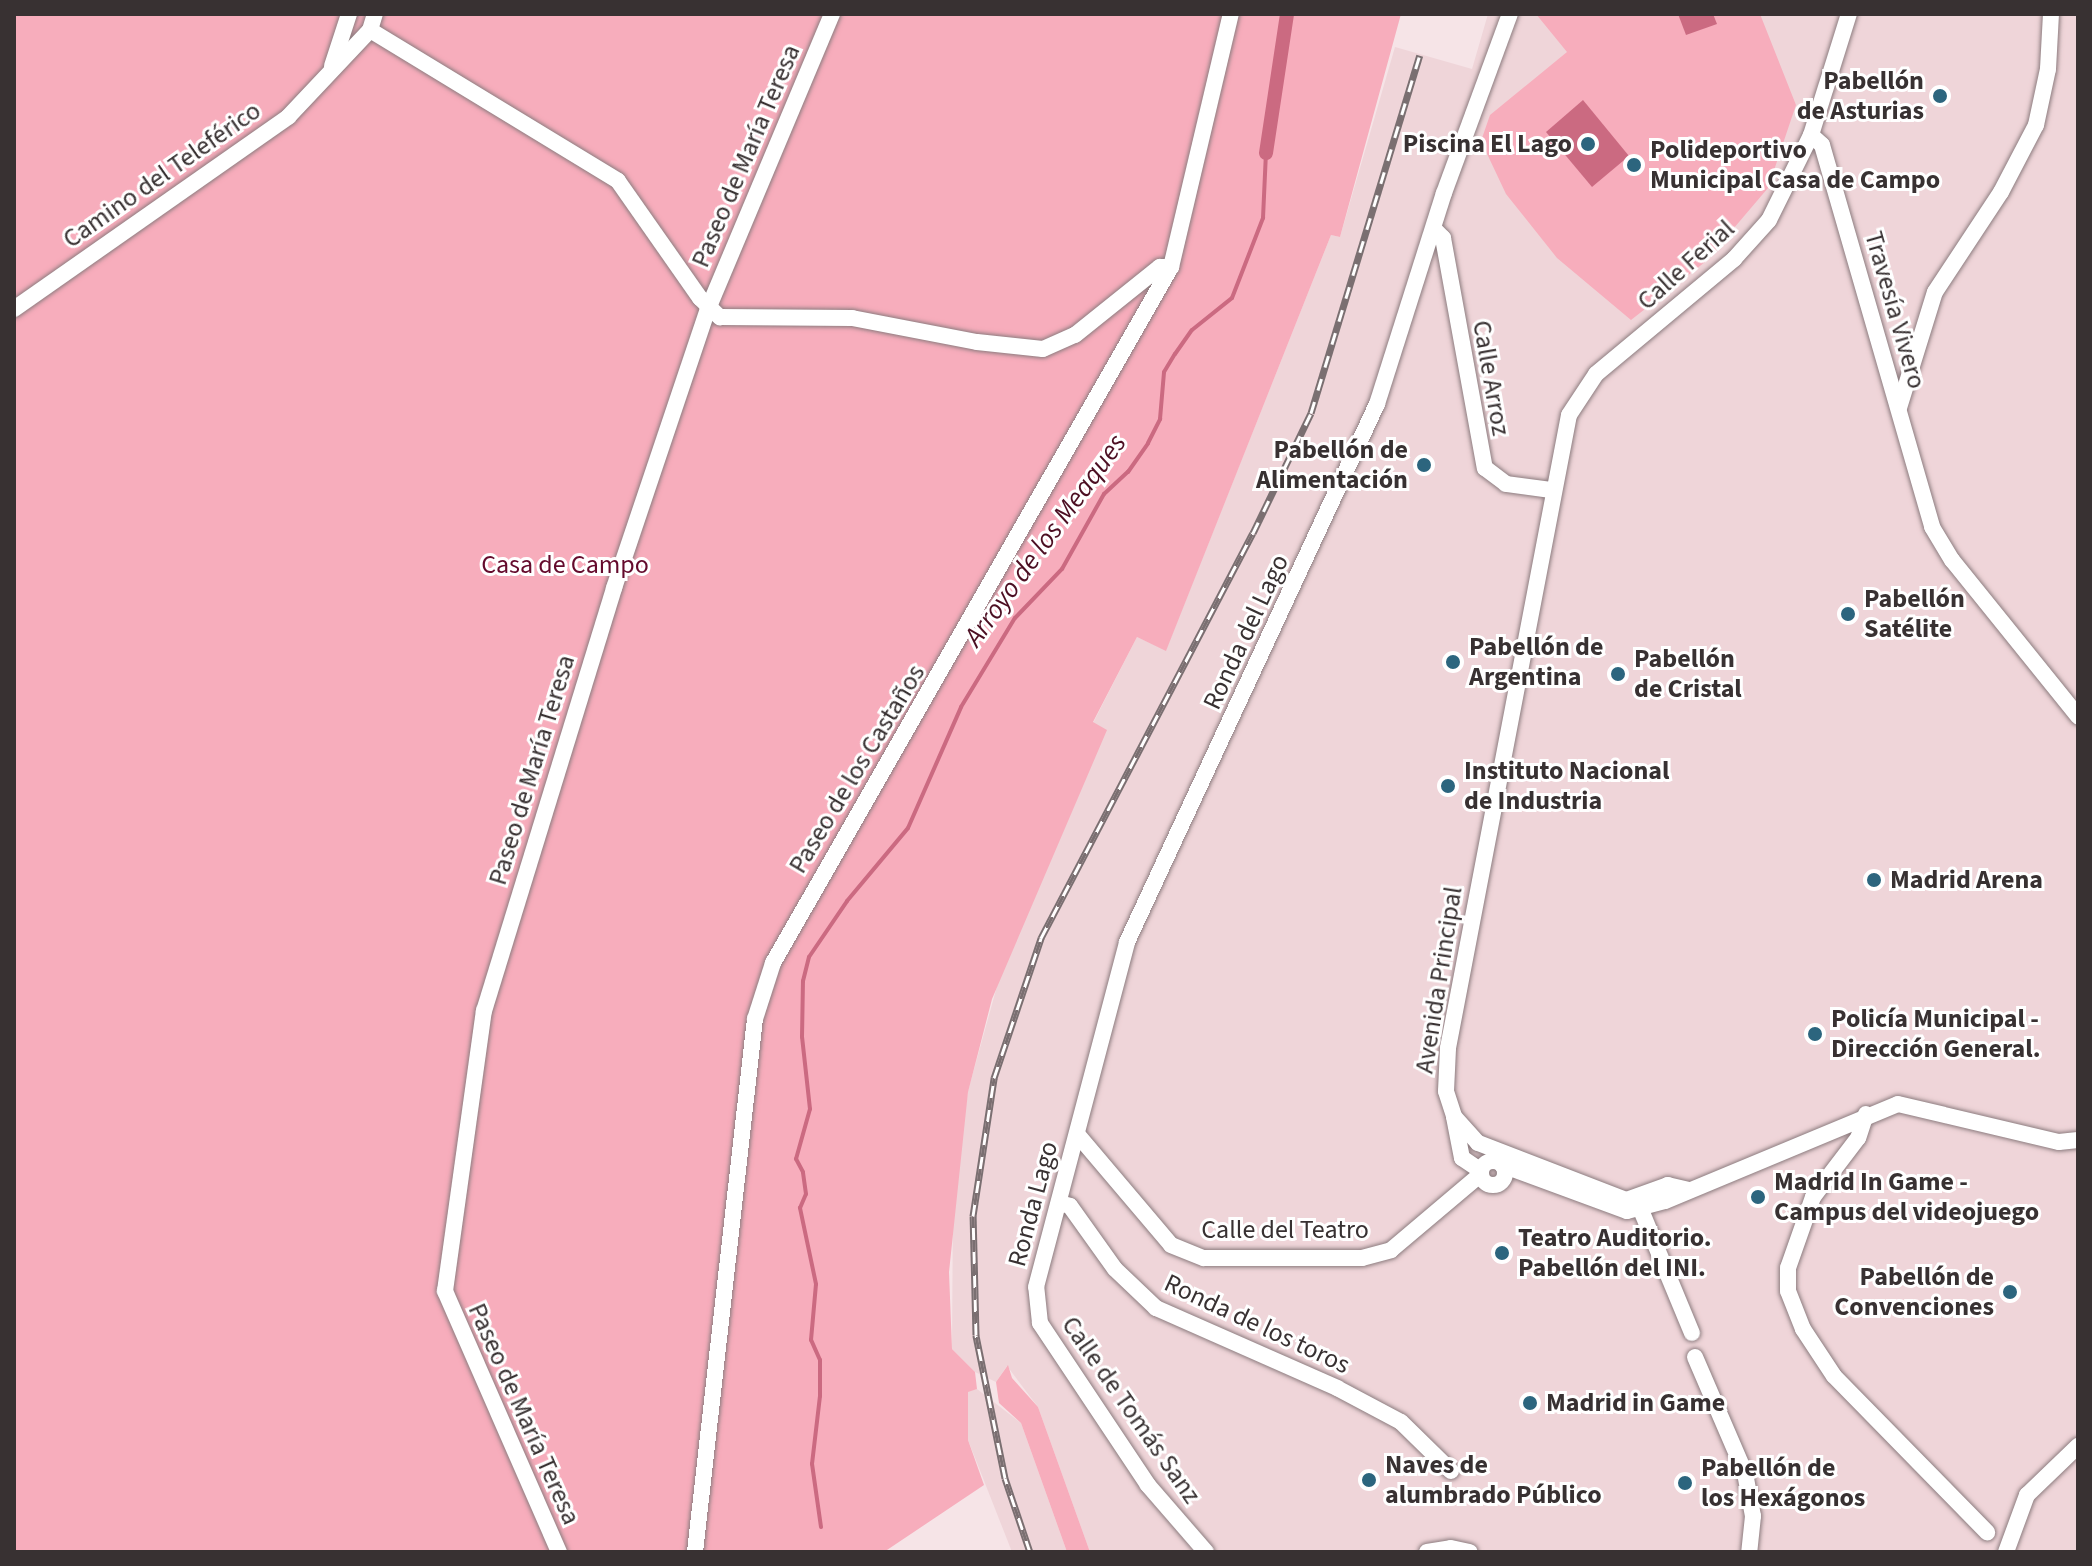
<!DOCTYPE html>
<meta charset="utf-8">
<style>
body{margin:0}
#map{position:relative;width:2092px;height:1566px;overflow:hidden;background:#f6e4e7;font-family:"Source Sans 3",sans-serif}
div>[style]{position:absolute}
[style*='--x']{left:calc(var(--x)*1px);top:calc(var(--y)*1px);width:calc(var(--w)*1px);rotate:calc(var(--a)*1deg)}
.built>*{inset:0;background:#efd5d9}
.green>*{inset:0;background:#f7adbc}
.water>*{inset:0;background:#cb6a81}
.stream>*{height:4px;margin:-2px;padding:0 2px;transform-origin:2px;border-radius:2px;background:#cb6a81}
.canal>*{height:14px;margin:-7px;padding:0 7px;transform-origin:7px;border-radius:7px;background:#cb6a81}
.roads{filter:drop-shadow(0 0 2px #8c7c7f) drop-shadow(0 0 2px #8c7c7f)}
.minor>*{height:16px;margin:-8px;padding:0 8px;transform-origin:8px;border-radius:8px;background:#fff}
.minor>.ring{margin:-8px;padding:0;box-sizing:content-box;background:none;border:16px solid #fff;border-radius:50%}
.rail>*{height:7px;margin-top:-3.5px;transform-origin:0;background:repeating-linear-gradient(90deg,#fff 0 12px,#7a6f71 0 24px);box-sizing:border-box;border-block:2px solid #7a6f71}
.dots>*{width:22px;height:22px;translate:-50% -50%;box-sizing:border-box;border:4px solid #fff;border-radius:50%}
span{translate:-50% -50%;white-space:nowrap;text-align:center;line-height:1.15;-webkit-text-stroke:6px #fff;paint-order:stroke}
.poi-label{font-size:26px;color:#383132;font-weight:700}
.right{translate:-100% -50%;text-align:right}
.left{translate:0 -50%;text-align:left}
.street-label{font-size:26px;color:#383132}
.park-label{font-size:26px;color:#640a2c}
.water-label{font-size:28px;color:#4c0e22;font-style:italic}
.frame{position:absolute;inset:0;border:16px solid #383132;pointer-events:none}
</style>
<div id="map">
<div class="built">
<div style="clip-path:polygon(1488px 14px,2078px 14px,2078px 1552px,1090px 1552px,1038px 1407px,1007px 1366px,996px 1382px,975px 1372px,952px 1349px,953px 1197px,968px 1091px,999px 979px,1106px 730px,1093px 723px,1137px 637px,1166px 650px,1331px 235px,1340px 237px,1395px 47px,1472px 69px)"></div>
<div style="clip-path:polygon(977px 1389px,1021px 1423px,1067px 1552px,1012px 1552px,968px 1440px,968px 1391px)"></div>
</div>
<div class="green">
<div style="clip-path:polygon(14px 14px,1401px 14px,1340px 237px,1331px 235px,1166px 651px,1137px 637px,1093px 722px,1107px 730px,992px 999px,968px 1092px,949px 1272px,952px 1349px,975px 1372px,977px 1389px,968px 1392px,968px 1440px,984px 1485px,884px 1552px,14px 1552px)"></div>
<div style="clip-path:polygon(1536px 14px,1760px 14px,1796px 105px,1768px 188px,1705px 262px,1631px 320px,1557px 258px,1506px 194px,1481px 141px,1490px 115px,1567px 52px)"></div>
<div style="clip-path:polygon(1008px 1365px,1012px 1378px,1038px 1407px,1090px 1552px,1067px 1552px,1021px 1423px,999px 1403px,996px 1382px)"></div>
</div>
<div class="water">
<div style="clip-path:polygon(1678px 14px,1713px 14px,1717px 24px,1686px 35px)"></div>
<div style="clip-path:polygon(1583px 100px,1629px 156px,1592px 187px,1546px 132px)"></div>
</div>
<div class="stream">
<div style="--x:821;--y:1527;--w:64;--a:-98.1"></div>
<div style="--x:812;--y:1464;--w:68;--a:-83.3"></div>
<div style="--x:820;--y:1396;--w:36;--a:-90"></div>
<div style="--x:820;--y:1360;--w:22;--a:-114"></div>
<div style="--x:811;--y:1340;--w:56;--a:-84.9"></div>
<div style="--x:816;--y:1284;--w:78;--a:-101.9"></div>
<div style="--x:800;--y:1208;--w:15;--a:-67"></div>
<div style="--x:806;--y:1194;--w:22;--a:-98"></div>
<div style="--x:803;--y:1172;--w:15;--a:-118"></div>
<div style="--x:796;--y:1159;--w:52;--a:-74.4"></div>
<div style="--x:810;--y:1109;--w:72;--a:-96.3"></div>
<div style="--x:802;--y:1037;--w:56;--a:-89"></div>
<div style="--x:803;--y:981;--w:25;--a:-76"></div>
<div style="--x:809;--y:957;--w:68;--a:-55.8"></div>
<div style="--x:847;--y:901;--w:95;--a:-50.1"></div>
<div style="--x:908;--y:828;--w:132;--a:-66.3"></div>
<div style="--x:961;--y:707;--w:104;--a:-58.8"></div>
<div style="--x:1015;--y:618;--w:68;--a:-46.2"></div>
<div style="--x:1062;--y:569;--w:86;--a:-60.8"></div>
<div style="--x:1104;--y:494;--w:33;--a:-43"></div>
<div style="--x:1128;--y:472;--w:35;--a:-55"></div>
<div style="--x:1148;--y:443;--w:27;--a:-63"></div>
<div style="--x:1160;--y:419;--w:47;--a:-85.1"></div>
<div style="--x:1164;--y:372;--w:21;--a:-59"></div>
<div style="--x:1175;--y:354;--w:29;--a:-55"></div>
<div style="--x:1192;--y:330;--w:51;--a:-38.7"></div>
<div style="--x:1232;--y:298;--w:86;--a:-68.8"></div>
<div style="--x:1263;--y:218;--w:65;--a:-87.4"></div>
</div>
<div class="canal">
<div style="--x:1266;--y:153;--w:141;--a:-81.4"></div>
</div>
<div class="roads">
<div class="minor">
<div style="--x:370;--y:30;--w:290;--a:31.3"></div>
<div style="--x:618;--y:181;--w:143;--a:55"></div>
<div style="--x:700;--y:298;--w:28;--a:44"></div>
<div style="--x:720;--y:317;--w:132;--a:0.4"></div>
<div style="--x:852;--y:318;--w:127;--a:10.9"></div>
<div style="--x:977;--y:342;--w:66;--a:6.1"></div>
<div style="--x:1043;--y:349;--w:35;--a:-24"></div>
<div style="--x:1075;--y:335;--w:109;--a:-38.7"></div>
<div style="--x:1160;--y:267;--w:11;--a:0"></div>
<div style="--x:332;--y:66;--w:55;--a:-71.9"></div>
<div style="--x:1811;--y:135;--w:15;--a:42"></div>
<div style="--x:1822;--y:145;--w:398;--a:73.9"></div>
<div style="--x:1932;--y:527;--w:39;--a:59"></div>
<div style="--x:1952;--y:560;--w:201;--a:51.1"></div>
<div style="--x:1434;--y:229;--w:13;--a:45"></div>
<div style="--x:1443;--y:238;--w:234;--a:79.7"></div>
<div style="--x:1485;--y:468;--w:26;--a:37"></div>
<div style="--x:1506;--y:484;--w:45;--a:7.6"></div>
<div style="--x:14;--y:309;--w:335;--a:-35"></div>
<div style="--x:288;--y:117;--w:120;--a:-46.7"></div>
<div style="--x:370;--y:30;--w:17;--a:-73"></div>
<div style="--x:1899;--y:408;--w:121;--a:-72.8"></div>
<div style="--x:1935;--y:292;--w:120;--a:-56.6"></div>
<div style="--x:2001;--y:192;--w:76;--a:-62.4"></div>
<div style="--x:2036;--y:125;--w:57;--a:-77.9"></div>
<div style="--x:2048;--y:69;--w:55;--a:-86.9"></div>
<div style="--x:1866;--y:1114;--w:25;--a:108"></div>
<div style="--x:1858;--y:1138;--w:74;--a:127.3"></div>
<div style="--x:1813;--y:1197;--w:75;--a:109.4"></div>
<div style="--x:1788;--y:1268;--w:23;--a:90"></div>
<div style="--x:1788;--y:1291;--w:41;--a:68.5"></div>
<div style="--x:1803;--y:1329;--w:56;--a:56.6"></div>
<div style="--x:1834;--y:1376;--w:219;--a:45.6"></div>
<div style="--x:1454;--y:1117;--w:42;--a:79"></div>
<div style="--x:1462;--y:1158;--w:23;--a:34"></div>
<div style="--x:1077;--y:1134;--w:145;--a:49.7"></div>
<div style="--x:1171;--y:1245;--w:35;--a:22"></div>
<div style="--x:1204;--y:1258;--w:158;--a:0"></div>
<div style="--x:1362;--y:1258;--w:30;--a:-15"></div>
<div style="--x:1391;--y:1250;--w:118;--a:-40.2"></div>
<div class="ring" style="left:1481px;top:1161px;width:8px;height:8px"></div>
<div style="--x:1502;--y:1165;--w:133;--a:20.2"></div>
<div style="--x:1627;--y:1211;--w:39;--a:-15"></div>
<div style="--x:1665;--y:1201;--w:252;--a:-22.6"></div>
<div style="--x:1898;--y:1104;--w:165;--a:13.3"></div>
<div style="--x:2059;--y:1142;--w:19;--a:-6"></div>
<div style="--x:1689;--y:1190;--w:22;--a:-167"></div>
<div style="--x:1668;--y:1185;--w:45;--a:160.3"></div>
<div style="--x:1626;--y:1200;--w:159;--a:-158.9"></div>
<div style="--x:1478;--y:1143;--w:36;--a:-132"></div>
<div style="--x:1454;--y:1116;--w:26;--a:-108"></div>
<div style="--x:1446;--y:1091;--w:43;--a:-87.3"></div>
<div style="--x:1448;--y:1048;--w:644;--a:-79.18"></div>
<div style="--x:1569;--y:415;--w:49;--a:-56.6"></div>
<div style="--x:1596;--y:374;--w:180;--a:-39.8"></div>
<div style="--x:1734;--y:259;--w:52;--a:-48.1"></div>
<div style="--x:1769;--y:220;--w:95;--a:-63.7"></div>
<div style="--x:1811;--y:135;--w:127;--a:-72.6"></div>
<div style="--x:1059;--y:1203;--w:11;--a:15"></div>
<div style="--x:1070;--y:1206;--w:77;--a:54.5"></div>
<div style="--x:1115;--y:1269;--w:57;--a:43.6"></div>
<div style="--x:1156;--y:1308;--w:198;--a:23.8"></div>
<div style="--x:1337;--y:1388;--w:72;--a:28"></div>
<div style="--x:1401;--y:1422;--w:70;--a:44.4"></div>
<div style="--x:1641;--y:1210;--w:133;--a:67.5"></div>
<div style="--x:1695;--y:1357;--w:126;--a:66.7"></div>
<div style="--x:1745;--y:1473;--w:44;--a:79.5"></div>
<div style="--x:1753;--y:1516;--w:36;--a:96"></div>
<div style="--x:559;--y:1552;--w:285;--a:-113.6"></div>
<div style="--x:445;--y:1291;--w:283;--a:-82.1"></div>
<div style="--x:484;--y:1011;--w:443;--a:-72.9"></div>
<div style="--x:614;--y:588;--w:294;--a:-71.4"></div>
<div style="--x:708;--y:309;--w:320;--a:-67.2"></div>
<div style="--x:695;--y:1552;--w:536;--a:-83.58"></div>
<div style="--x:755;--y:1019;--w:59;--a:-72.2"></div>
<div style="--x:773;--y:963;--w:802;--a:-60.24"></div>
<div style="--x:1171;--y:267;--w:260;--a:-76.7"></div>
<div style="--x:1206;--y:1552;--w:89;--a:-130.9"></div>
<div style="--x:1148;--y:1485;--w:195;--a:-123.7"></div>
<div style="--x:1040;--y:1323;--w:36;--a:-96"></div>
<div style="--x:1036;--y:1287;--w:357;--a:-75.2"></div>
<div style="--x:1127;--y:942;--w:593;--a:-65.08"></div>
<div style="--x:1377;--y:404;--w:221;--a:-72.4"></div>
<div style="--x:1444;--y:193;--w:191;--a:-69.8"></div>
<div style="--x:1427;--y:1552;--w:24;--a:-9"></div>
<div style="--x:1451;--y:1548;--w:19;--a:12"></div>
<div style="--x:2006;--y:1552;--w:61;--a:-69.8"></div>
<div style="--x:2027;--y:1495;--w:71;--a:-43.9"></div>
</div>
</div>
<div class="rail">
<div style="--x:1030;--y:1552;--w:78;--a:-108.7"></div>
<div style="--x:1005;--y:1478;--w:146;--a:-101.5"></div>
<div style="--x:976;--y:1335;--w:119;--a:-91.4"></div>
<div style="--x:973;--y:1216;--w:140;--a:-81.3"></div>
<div style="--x:994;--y:1078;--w:148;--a:-71.4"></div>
<div style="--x:1041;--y:938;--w:457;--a:-62.4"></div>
<div style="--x:1253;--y:533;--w:133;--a:-64.2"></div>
<div style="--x:1311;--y:413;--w:374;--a:-73.1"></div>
</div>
<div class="dots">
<div style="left:1940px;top:96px;background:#2c657e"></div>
<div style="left:1588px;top:144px;background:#2c657e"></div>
<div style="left:1634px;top:165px;background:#2c657e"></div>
<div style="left:1424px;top:465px;background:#2c657e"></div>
<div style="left:1848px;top:614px;background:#2c657e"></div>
<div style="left:1453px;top:662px;background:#2c657e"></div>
<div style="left:1618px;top:674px;background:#2c657e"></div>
<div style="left:1448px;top:786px;background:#2c657e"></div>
<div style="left:1874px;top:880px;background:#2c657e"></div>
<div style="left:1815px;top:1034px;background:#2c657e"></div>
<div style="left:1758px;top:1197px;background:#2c657e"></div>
<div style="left:1502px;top:1253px;background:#2c657e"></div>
<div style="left:2010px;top:1292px;background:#2c657e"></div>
<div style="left:1530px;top:1403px;background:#2c657e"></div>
<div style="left:1369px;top:1480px;background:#2c657e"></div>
<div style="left:1685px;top:1483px;background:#2c657e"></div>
</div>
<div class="poi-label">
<span class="right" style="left:1924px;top:96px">Pabellón<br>de Asturias</span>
<span class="right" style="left:1572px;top:144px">Piscina El Lago</span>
<span class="left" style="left:1650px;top:165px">Polideportivo<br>Municipal Casa de Campo</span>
<span class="right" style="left:1408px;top:465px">Pabellón de<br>Alimentación</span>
<span class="left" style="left:1864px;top:614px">Pabellón<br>Satélite</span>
<span class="left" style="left:1469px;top:662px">Pabellón de<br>Argentina</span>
<span class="left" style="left:1634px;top:674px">Pabellón<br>de Cristal</span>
<span class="left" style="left:1464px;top:786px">Instituto Nacional<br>de Industria</span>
<span class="left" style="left:1890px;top:880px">Madrid Arena</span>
<span class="left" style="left:1831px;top:1034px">Policía Municipal -<br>Dirección General.</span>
<span class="left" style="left:1774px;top:1197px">Madrid In Game -<br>Campus del videojuego</span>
<span class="left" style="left:1518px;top:1253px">Teatro Auditorio.<br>Pabellón del INI.</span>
<span class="right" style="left:1994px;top:1292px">Pabellón de<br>Convenciones</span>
<span class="left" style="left:1546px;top:1403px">Madrid in Game</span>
<span class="left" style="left:1385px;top:1480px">Naves de<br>alumbrado Público</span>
<span class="left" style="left:1701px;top:1483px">Pabellón de<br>los Hexágonos</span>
</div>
<div class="street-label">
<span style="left:746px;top:156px;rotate:-67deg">Paseo de María Teresa</span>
<span style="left:162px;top:175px;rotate:-35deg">Camino del Teleférico</span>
<span style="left:1686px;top:265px;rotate:-42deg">Calle Ferial</span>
<span style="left:1895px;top:310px;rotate:74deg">Travesía Vivero</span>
<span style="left:1491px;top:378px;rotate:80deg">Calle Arroz</span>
<span style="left:1246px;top:632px;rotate:-65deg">Ronda del Lago</span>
<span style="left:857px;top:769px;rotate:-59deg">Paseo de los Castaños</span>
<span style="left:532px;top:770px;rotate:-73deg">Paseo de María Teresa</span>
<span style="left:1439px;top:980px;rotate:-81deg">Avenida Principal</span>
<span style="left:1033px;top:1204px;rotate:-75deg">Ronda Lago</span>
<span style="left:1285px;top:1230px">Calle del Teatro</span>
<span style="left:1257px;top:1324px;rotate:25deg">Ronda de los toros</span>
<span style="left:1131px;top:1410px;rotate:55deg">Calle de Tomás Sanz</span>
<span style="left:524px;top:1414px;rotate:66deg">Paseo de María Teresa</span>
</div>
<div class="park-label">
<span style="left:565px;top:565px">Casa de Campo</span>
</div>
<div class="water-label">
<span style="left:1045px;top:540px;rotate:-54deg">Arroyo de los Meaques</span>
</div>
<div class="frame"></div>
</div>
